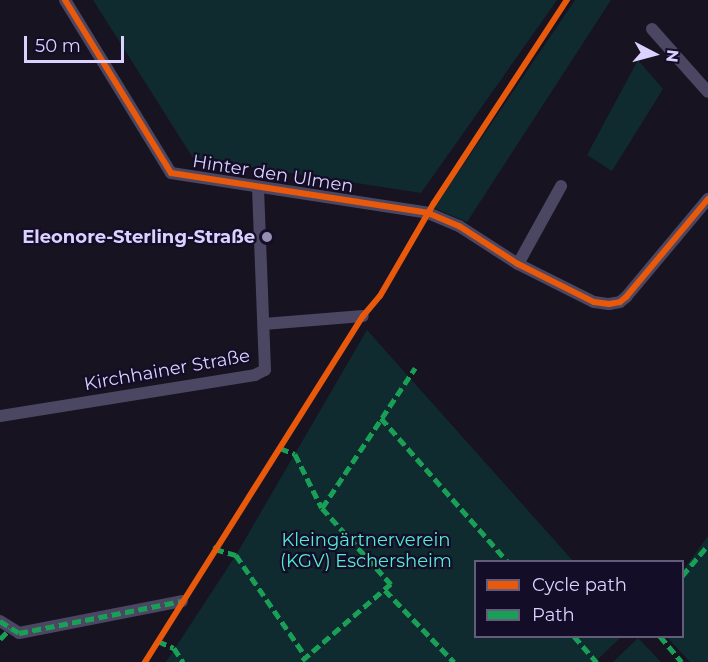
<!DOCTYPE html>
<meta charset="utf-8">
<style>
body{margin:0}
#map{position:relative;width:708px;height:662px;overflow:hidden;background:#171321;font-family:Montserrat,sans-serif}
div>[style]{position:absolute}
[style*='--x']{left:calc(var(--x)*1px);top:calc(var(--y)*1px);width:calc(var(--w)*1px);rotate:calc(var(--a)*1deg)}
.green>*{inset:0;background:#102b2f}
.street>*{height:12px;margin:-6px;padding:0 6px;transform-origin:6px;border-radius:6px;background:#4b4662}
.quiet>*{height:4.5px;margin-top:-2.25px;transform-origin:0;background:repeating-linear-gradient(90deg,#1a9f57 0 9px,transparent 0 13.5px)}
.cycleway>*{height:6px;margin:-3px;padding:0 3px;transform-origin:3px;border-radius:3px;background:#e8590c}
.dots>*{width:16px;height:16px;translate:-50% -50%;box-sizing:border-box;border:3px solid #140d27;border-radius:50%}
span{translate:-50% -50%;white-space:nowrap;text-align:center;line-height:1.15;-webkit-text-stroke:4.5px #140d27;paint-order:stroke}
.street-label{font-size:18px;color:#dcd2ff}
.poi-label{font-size:18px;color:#dcd2ff;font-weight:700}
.right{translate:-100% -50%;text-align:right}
.park-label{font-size:18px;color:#53ebd4}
.legend{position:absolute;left:474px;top:560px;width:210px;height:78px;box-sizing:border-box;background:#140d27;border:2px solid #645c7d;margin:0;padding:8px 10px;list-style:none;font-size:18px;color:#dcd2ff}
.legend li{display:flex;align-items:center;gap:12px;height:30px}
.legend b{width:30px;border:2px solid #645c7d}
.north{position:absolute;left:624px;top:24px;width:60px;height:60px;-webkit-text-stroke:4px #140d27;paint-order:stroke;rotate:96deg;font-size:16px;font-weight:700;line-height:24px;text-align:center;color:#dcd2ff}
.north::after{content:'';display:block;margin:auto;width:21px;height:27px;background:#dcd2ff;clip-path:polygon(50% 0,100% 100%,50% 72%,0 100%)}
.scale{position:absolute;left:24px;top:36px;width:100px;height:27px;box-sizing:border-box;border:3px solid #dcd2ff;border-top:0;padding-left:8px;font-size:18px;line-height:21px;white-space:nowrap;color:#dcd2ff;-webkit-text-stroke:4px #140d27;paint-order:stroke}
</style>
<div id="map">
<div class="green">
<div style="clip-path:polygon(93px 0,557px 0,421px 193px,193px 158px)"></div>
<div style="clip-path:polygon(575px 0,611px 0,467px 222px,434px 208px)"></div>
<div style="clip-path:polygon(638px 60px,663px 89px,612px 171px,587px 155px)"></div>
<div style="clip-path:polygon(367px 330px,573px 561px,476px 562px,476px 636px,621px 637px,595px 662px,166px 662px,236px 555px)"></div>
<div style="clip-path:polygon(708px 536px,708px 662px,690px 662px,667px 637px,682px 636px,683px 570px)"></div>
<div style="clip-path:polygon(638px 638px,661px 662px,613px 662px)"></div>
</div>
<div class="street">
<div style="--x:65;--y:0;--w:203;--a:58.5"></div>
<div style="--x:171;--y:173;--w:260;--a:8.8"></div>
<div style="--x:428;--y:213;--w:34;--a:23"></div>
<div style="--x:459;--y:226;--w:70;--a:32.8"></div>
<div style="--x:518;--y:264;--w:85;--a:26.6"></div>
<div style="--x:594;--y:302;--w:15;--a:8"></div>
<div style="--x:609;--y:304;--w:11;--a:-10"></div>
<div style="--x:620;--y:302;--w:8;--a:-40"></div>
<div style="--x:626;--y:297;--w:128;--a:-50.1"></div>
<div style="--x:652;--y:29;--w:84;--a:48.4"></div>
<div style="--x:518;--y:264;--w:89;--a:-61.1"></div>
<div style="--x:264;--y:324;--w:99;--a:-4.6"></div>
<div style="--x:0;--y:416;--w:258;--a:-9.1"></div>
<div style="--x:255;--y:375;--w:11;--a:-27"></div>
<div style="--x:265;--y:370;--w:183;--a:-92.2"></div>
<div style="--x:0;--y:621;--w:22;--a:32"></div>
<div style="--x:19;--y:633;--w:166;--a:-11.1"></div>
</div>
<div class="quiet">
<div style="--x:381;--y:418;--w:192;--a:48.6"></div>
<div style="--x:280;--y:448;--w:16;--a:22"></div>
<div style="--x:295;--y:454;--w:60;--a:63.4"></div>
<div style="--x:322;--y:508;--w:103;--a:47.8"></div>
<div style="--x:391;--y:584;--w:118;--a:139.1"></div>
<div style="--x:322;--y:508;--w:168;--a:-56.4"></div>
<div style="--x:217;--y:546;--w:4;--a:124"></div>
<div style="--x:215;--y:549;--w:22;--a:16"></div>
<div style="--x:236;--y:555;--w:124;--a:55.5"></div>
<div style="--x:682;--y:576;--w:40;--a:-50"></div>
<div style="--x:385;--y:590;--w:100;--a:46.2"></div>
<div style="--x:0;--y:621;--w:22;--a:32"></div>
<div style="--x:19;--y:633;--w:166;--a:-11.1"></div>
<div style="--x:574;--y:636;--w:35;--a:49"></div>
<div style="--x:660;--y:636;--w:34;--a:50"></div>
<div style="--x:0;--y:639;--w:14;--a:-45"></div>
<div style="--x:155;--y:645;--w:5;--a:-53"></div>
<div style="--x:158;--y:641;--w:17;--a:24"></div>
<div style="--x:174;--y:648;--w:17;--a:57"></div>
</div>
<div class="cycleway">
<div style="--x:65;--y:0;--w:203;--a:58.5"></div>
<div style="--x:171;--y:173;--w:260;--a:8.8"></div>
<div style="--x:428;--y:213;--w:34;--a:23"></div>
<div style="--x:459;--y:226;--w:70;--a:32.8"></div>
<div style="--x:518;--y:264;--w:85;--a:26.6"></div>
<div style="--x:594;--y:302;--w:15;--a:8"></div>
<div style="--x:609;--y:304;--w:11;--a:-10"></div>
<div style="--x:620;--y:302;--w:8;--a:-40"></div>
<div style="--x:626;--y:297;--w:128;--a:-50.1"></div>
<div style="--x:145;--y:662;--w:409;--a:-57.8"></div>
<div style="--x:363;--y:316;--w:26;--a:-50"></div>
<div style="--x:380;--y:296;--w:108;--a:-59.9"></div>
<div style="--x:434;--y:203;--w:243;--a:-56.8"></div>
</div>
<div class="dots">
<div style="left:267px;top:237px;background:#978fb1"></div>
</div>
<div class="street-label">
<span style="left:273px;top:174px;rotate:9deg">Hinter den Ulmen</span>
<span style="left:167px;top:370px;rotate:-10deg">Kirchhainer Straße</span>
</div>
<div class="poi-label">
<span class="right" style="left:255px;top:237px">Eleonore-Sterling-Straße</span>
</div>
<div class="park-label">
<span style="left:366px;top:551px">Kleingärtnerverein<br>(KGV) Eschersheim</span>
</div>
<ul class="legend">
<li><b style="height:8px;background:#e8590c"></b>Cycle path</li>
<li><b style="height:8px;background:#1a9f57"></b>Path</li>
</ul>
<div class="north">N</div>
<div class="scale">50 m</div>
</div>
